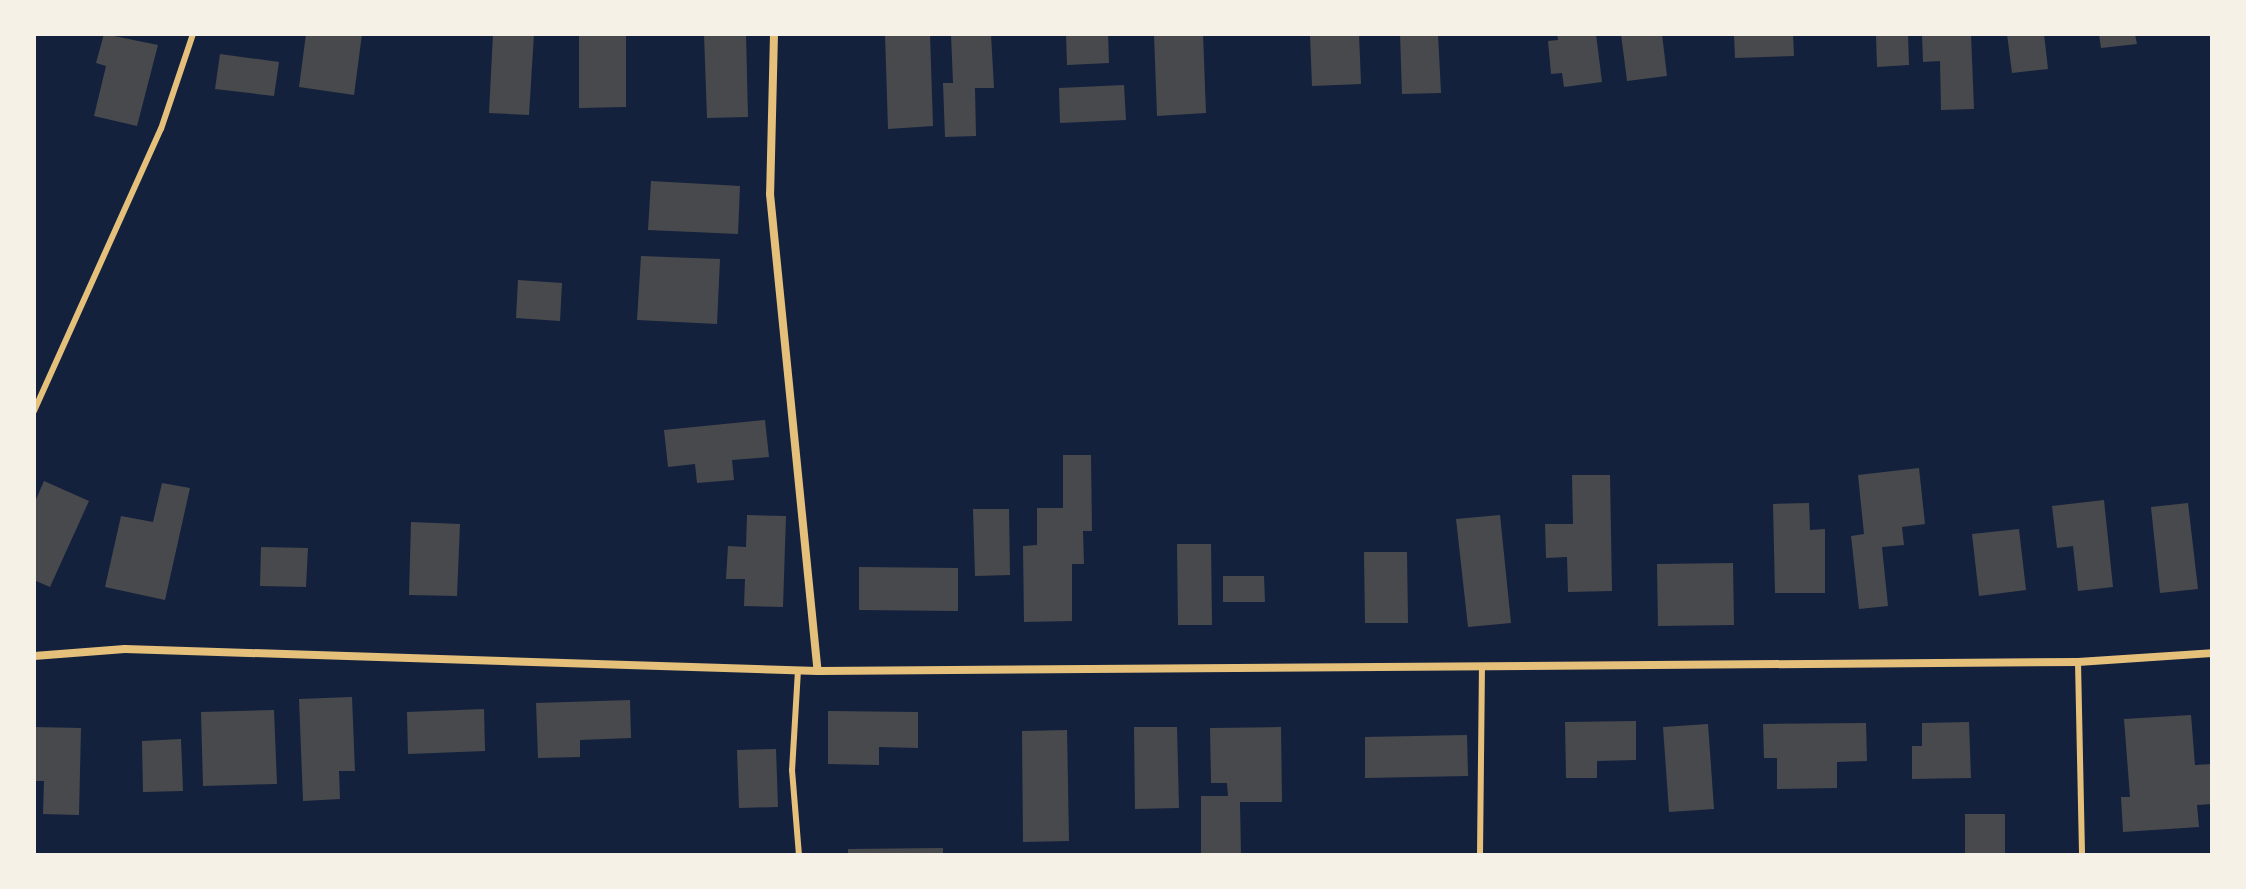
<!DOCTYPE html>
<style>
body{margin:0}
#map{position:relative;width:2246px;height:889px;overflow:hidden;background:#14213d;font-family:"Sofia Sans Condensed",sans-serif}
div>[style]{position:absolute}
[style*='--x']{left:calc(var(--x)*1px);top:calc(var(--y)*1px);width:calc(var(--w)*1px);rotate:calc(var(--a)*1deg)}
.building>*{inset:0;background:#48494c}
.service>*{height:6px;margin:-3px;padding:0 3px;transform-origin:3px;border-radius:3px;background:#e5c07b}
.minor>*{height:8px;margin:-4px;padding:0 4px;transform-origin:4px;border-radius:4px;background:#e5c07b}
span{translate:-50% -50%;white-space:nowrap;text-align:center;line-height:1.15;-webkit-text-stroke:6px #f6f1e7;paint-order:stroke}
.frame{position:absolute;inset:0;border:36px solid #f6f1e7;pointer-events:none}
</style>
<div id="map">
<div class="building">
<div style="clip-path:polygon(104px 34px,158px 45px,137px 126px,94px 116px,106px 66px,96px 63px)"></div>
<div style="clip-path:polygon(306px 34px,362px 34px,354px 95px,299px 87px)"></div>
<div style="clip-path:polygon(493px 34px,534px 34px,529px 115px,489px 113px)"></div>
<div style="clip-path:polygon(579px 34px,626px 34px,626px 107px,579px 108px)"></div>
<div style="clip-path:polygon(704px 34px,746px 34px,748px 117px,707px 118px)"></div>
<div style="clip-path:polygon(885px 34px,930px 34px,933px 126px,888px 129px)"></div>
<div style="clip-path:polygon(951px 34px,991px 34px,994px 88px,975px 88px,976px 136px,945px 137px,943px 83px,953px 83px)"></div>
<div style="clip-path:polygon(1066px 34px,1108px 34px,1109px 63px,1067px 65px)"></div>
<div style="clip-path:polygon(1154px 34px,1203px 34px,1206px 113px,1157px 116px)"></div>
<div style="clip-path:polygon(1310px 34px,1359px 34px,1361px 84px,1312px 86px)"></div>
<div style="clip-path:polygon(1400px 34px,1438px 34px,1441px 93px,1402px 94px)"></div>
<div style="clip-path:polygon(1557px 34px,1596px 34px,1602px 82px,1564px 87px,1562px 73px,1551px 74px,1548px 41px,1558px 40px)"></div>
<div style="clip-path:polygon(1621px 34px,1662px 34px,1667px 76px,1627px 81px)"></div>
<div style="clip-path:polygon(1734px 34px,1793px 34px,1794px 56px,1735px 58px)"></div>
<div style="clip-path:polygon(1876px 34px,1908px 34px,1909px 65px,1877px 67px)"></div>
<div style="clip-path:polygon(1922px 34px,1971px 34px,1974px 109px,1941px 110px,1940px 61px,1923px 62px)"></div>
<div style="clip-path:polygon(2007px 34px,2044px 34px,2048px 69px,2012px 73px)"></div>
<div style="clip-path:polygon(2099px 34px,2135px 34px,2137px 44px,2101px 48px)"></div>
<div style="clip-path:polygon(220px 54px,279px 62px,274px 96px,215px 89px)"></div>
<div style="clip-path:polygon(1124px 85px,1126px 120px,1060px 123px,1059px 88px)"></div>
<div style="clip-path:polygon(651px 181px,740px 186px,738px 234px,648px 230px)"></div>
<div style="clip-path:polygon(641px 256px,720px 259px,717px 324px,637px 320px)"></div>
<div style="clip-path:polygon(518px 280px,562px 283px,560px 321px,516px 318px)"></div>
<div style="clip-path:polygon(765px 420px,769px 457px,732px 460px,734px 480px,697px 483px,695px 464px,668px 467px,664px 430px)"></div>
<div style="clip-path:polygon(1063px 455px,1091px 455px,1092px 531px,1083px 531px,1084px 564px,1072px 564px,1072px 621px,1024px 622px,1023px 546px,1037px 545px,1037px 508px,1063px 508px)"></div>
<div style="clip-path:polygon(1919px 468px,1925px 524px,1902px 527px,1904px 545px,1882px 547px,1888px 606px,1859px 609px,1851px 536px,1864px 534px,1858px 475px)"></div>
<div style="clip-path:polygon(1572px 475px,1610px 475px,1612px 591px,1568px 592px,1567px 557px,1546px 558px,1545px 524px,1573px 524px)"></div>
<div style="clip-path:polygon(44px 481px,89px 501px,50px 587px,34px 580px,34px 504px)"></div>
<div style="clip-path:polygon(162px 483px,190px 488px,165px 600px,105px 587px,121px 516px,153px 522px)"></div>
<div style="clip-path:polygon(2104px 500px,2113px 587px,2078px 591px,2073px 546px,2057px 548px,2052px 506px)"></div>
<div style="clip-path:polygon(1809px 503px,1810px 530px,1825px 529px,1825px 593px,1775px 593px,1773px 504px)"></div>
<div style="clip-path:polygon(2188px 503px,2198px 589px,2160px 593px,2151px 507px)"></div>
<div style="clip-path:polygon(973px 509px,1009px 509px,1010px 575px,975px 576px)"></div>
<div style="clip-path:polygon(747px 515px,786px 516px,783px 607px,744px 606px,745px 579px,726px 579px,728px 546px,746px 547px)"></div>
<div style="clip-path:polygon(1500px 515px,1511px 623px,1468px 627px,1456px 519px)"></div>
<div style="clip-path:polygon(411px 522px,460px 524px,457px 596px,409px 595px)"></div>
<div style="clip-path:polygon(2019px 529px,2026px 590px,1979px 596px,1972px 534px)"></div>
<div style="clip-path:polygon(1177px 544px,1211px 544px,1212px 625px,1178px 625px)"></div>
<div style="clip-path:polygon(261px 547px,308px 548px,306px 587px,260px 586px)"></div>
<div style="clip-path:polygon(1364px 552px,1407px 552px,1408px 623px,1365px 623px)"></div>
<div style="clip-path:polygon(1733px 563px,1734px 625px,1658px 626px,1657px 564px)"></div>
<div style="clip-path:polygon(859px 567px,958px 568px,958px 611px,859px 610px)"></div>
<div style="clip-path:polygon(1223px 576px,1264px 576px,1265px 602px,1223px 602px)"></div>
<div style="clip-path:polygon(352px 697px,355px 771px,339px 771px,340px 799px,303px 801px,299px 699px)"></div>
<div style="clip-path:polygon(630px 700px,631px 738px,580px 740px,580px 757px,538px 758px,536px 703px)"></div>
<div style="clip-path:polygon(484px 709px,485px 751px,408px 754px,407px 712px)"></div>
<div style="clip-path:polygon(274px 710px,277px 784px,203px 786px,201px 712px)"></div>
<div style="clip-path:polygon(828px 711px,918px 712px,918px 748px,879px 747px,879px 765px,828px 764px)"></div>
<div style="clip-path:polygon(2191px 715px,2195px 765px,2212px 764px,2212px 804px,2197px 805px,2199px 827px,2123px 832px,2121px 797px,2130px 797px,2124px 719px)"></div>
<div style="clip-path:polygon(1636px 721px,1636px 760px,1597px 761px,1597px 778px,1566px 778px,1565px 722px)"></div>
<div style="clip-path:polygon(1969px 722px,1971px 778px,1912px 779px,1912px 746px,1922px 746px,1922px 723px)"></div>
<div style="clip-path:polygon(1866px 723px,1867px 761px,1837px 762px,1837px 788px,1777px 789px,1777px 758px,1764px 758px,1763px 724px)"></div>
<div style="clip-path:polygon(1708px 724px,1714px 809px,1669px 812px,1663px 727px)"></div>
<div style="clip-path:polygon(34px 727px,81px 728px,79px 815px,43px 814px,44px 781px,34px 781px)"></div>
<div style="clip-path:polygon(1134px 727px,1177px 727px,1179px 808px,1135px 809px)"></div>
<div style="clip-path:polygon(1281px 727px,1282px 802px,1240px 802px,1241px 855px,1201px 855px,1201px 796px,1228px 796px,1227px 783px,1211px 783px,1210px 728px)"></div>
<div style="clip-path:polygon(1067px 730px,1069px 841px,1023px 842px,1022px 731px)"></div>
<div style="clip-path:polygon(1467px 735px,1468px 776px,1365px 778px,1365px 737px)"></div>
<div style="clip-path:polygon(181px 739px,183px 791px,143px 792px,142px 741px)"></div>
<div style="clip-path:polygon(776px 749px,778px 807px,739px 808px,737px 750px)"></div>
<div style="clip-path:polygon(1965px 814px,2005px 814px,2005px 855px,1965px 855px)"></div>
<div style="clip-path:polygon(943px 848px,943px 855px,848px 855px,848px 849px)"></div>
</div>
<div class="service">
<div style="--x:34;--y:411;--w:309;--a:-65.8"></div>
<div style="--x:161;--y:129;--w:100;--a:-71.4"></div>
<div style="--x:2078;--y:662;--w:193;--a:88.8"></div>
<div style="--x:798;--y:670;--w:100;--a:93.4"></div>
<div style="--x:792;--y:770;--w:85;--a:85.3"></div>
<div style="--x:1480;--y:855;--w:187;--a:-89.4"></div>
</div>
<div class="minor">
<div style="--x:774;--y:34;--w:160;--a:91.4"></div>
<div style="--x:770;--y:194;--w:479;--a:84.3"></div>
<div style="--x:34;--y:656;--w:91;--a:-4.4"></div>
<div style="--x:125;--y:649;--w:693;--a:1.82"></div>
<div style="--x:818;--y:671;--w:1260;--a:-0.41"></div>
<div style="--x:2078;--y:662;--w:134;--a:-3.8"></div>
</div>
<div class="frame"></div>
</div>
